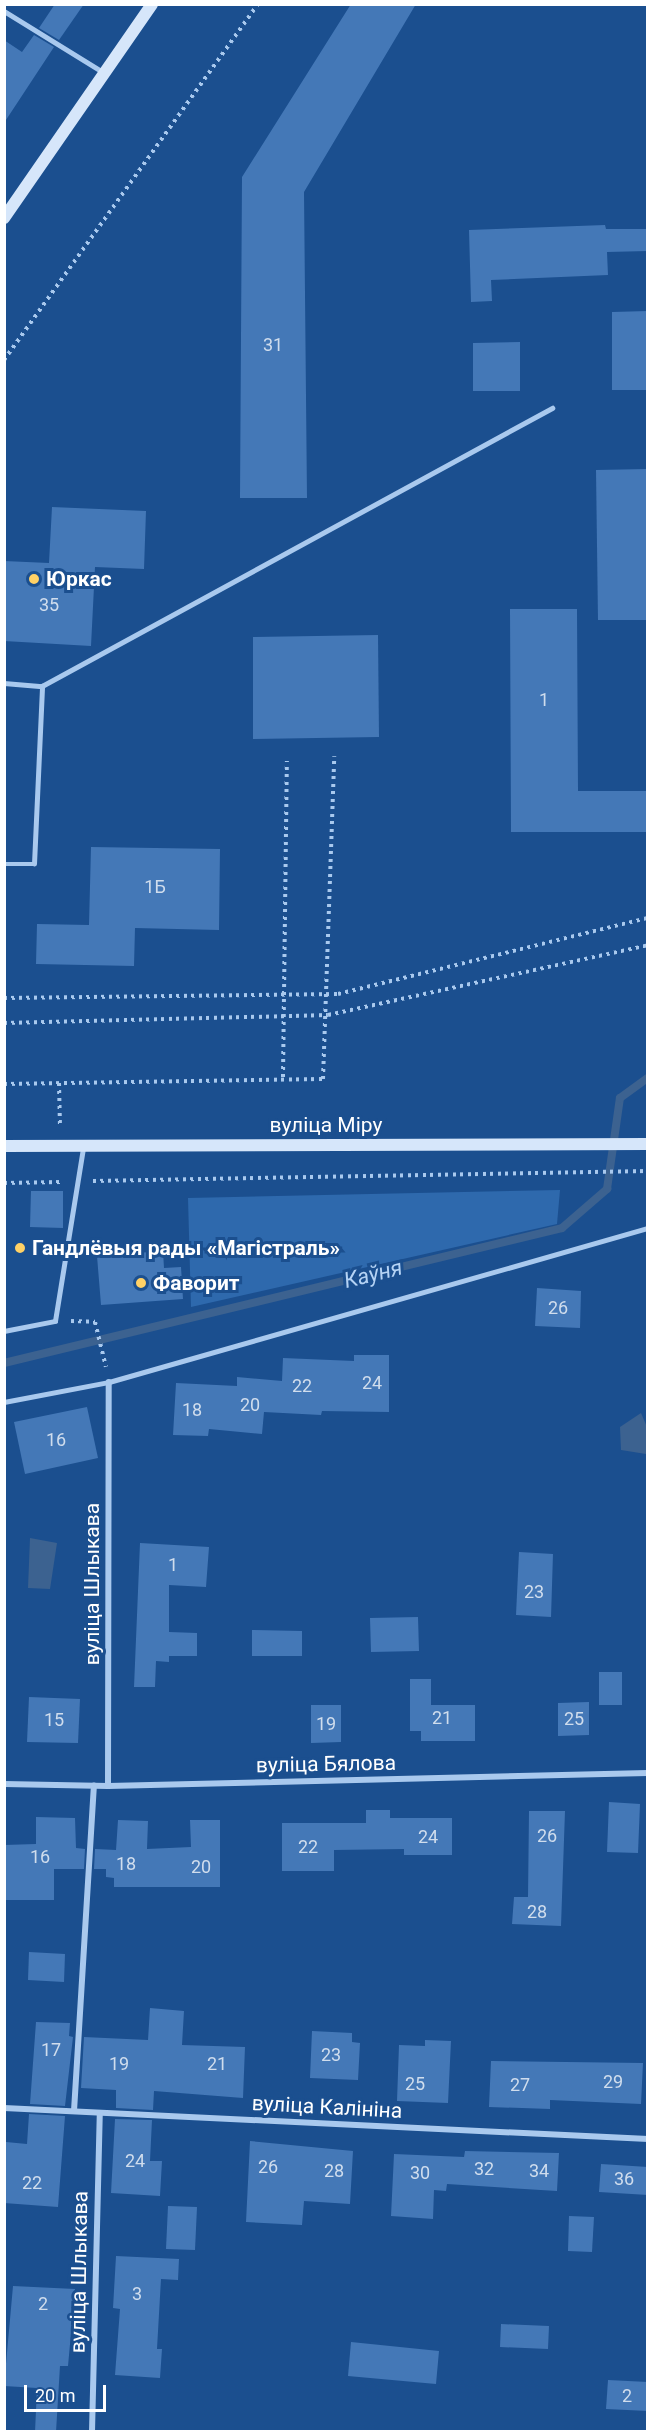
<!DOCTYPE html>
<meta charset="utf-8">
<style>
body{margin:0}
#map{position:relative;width:652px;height:2436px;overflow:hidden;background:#1b4f8f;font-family:Roboto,sans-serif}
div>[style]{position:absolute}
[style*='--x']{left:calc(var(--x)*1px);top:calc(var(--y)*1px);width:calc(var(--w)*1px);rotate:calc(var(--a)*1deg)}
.green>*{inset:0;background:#2e69ad}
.water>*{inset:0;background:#3c6290}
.stream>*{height:8px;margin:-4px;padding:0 4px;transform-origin:4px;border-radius:4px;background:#3c6290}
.building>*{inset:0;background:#4478b7}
.path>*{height:4px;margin-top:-2px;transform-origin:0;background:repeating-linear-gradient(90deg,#a9c9ee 0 3px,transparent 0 7.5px)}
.lane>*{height:4.5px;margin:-2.25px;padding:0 2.25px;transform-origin:2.25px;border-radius:2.25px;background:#a9c9ee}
.street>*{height:6px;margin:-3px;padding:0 3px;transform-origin:3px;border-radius:3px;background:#a9c9ee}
.secondary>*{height:12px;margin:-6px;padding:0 6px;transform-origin:6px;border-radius:6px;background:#d6e6fa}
.dots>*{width:16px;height:16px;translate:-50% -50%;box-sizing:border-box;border:3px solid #1b4f8f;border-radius:50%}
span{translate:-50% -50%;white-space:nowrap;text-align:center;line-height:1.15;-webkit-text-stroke:6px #1b4f8f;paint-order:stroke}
.number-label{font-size:18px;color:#d0dded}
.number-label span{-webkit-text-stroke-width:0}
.poi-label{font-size:21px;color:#fff;font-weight:700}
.left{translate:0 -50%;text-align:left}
.street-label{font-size:21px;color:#fff}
.water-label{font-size:22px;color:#b5d3f5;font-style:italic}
.frame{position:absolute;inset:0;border:6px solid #fff;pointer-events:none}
.scale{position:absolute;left:24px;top:2385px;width:82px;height:27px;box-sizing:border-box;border:3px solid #fff;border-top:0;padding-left:8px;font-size:18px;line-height:21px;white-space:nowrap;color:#fff;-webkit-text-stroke:4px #1b4f8f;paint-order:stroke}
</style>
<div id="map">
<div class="green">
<div style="clip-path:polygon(560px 1190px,557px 1224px,191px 1307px,188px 1198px)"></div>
</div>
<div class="water">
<div style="clip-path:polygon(641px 1413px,647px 1427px,646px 1454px,621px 1450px,620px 1427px)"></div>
<div style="clip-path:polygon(30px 1538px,57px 1543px,50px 1589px,28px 1588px)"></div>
</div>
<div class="stream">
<div style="--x:4;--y:1363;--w:574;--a:-13.6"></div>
<div style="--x:562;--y:1228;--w:60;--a:-40.9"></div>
<div style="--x:607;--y:1189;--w:92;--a:-81.9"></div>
<div style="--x:620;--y:1098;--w:34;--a:-36"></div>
</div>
<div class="building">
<div style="clip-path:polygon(55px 4px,84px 4px,59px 40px,39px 28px)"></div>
<div style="clip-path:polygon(351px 4px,416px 4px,304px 192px,307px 498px,240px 498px,242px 177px)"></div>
<div style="clip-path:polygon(34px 35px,54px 47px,4px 123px,4px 40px,22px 52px)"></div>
<div style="clip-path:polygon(605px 225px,606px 229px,648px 229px,648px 251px,607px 252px,608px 275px,491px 280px,492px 301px,471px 302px,469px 230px)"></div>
<div style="clip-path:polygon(648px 311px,648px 390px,612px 390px,612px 312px)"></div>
<div style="clip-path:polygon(520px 342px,520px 391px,473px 391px,473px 343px)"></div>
<div style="clip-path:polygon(648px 469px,648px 620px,598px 620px,596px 470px)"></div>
<div style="clip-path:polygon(52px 507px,146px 511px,144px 569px,95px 567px,91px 646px,4px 641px,4px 561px,49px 563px)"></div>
<div style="clip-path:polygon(510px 609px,577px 609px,578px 791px,648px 791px,648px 832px,511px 832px)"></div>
<div style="clip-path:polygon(378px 635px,379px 737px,253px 739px,253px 637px)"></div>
<div style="clip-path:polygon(91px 847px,220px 849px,219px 930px,135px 928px,134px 966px,36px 964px,37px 924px,89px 925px)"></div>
<div style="clip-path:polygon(31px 1191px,63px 1191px,63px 1228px,30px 1227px)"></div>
<div style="clip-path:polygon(163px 1251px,164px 1268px,181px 1267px,183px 1299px,101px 1305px,97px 1256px)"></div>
<div style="clip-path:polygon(537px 1288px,581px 1291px,580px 1328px,535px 1326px)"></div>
<div style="clip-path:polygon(354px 1355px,389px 1355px,389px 1412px,322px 1411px,321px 1415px,264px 1412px,262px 1434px,209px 1429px,208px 1436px,173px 1435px,176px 1383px,237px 1386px,237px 1377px,282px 1381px,283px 1358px,354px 1361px)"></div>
<div style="clip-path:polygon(87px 1407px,98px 1458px,25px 1474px,14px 1422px)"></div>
<div style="clip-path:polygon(140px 1543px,209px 1547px,206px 1587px,169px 1585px,169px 1632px,197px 1633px,197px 1656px,169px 1656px,169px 1662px,156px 1661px,155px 1687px,134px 1687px)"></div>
<div style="clip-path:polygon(519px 1552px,553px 1554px,551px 1617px,516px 1615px)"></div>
<div style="clip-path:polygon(418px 1617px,419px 1651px,371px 1652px,370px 1618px)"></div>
<div style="clip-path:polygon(252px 1630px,302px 1631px,302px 1656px,252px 1656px)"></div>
<div style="clip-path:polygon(599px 1672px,622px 1672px,622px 1705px,599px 1705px)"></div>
<div style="clip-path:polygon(410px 1679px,431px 1679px,431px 1705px,475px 1705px,475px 1741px,421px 1741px,421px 1731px,410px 1731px)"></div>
<div style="clip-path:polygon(29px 1697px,80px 1699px,78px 1743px,27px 1742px)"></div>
<div style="clip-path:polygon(589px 1702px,589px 1735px,558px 1736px,558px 1703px)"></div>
<div style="clip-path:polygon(311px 1705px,341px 1705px,341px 1742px,311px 1743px)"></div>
<div style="clip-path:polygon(609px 1802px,640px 1804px,638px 1853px,607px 1852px)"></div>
<div style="clip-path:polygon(366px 1810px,390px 1810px,390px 1818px,452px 1818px,452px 1855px,404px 1855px,404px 1849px,334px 1850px,334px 1871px,282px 1871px,282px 1823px,366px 1823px)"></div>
<div style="clip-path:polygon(529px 1811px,565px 1811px,561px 1926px,512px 1924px,514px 1897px,528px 1897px)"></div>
<div style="clip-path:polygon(36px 1817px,75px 1818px,76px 1848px,85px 1849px,84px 1869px,54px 1869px,54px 1900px,4px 1900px,4px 1845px,36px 1844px)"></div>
<div style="clip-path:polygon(118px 1820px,148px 1821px,147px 1849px,191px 1847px,190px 1820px,220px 1820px,220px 1887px,114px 1887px,114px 1878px,106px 1877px,106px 1869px,94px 1869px,95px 1849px,116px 1850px)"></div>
<div style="clip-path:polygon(29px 1952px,65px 1954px,64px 1982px,28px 1980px)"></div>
<div style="clip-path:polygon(150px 2008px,184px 2011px,182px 2045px,245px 2047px,243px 2098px,154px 2091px,153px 2110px,116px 2108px,116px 2090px,81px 2088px,84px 2037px,148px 2040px)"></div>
<div style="clip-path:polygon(36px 2022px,70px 2023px,69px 2036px,73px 2037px,65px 2106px,30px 2104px)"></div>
<div style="clip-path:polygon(312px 2031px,352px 2033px,352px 2042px,360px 2043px,358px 2080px,310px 2078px)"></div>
<div style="clip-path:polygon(425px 2040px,451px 2041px,448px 2103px,397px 2101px,399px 2045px,425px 2046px)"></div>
<div style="clip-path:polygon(491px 2061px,643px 2063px,641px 2104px,550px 2100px,550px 2109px,489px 2107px)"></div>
<div style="clip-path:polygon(29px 2114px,65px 2116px,58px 2207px,4px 2203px,6px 2142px,27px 2144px)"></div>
<div style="clip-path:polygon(115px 2119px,152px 2120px,150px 2161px,162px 2161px,160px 2196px,111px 2193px)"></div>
<div style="clip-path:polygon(250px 2141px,353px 2151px,350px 2204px,304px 2201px,302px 2225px,246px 2222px)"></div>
<div style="clip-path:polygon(465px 2151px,559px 2153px,557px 2191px,447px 2184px,446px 2191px,434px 2190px,433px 2219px,391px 2216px,394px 2154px,464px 2157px)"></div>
<div style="clip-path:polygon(601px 2164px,648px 2167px,648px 2195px,599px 2192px)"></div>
<div style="clip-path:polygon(168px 2206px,197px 2207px,195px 2250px,166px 2249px)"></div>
<div style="clip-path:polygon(569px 2216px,594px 2217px,592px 2252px,568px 2251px)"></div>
<div style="clip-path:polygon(116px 2256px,179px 2259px,178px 2280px,161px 2279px,157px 2349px,162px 2349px,160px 2378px,115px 2375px,120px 2309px,113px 2308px)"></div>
<div style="clip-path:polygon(13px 2286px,75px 2289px,68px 2366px,60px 2366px,56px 2432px,35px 2432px,37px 2388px,4px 2386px)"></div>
<div style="clip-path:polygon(501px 2324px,549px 2326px,548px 2349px,500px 2347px)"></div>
<div style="clip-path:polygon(351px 2342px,439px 2351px,436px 2384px,348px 2376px)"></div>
<div style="clip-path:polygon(608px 2380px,648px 2382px,648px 2411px,606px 2409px)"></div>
</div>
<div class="path">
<div style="--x:4;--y:360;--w:437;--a:-54.5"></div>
<div style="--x:4;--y:998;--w:334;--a:-0.7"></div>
<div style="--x:338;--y:994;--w:319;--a:-13.8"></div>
<div style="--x:4;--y:1023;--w:324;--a:-1.4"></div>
<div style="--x:328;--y:1015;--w:328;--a:-12.3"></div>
<div style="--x:283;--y:1077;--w:316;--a:-89.3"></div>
<div style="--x:59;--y:1083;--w:44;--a:88.7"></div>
<div style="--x:4;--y:1084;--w:319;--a:-0.9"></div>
<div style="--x:323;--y:1079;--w:323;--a:-88"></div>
<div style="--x:93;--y:1181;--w:555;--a:-1.03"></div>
<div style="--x:4;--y:1183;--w:58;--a:-1"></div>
<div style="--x:71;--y:1321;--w:24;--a:2"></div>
<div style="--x:95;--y:1322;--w:46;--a:76.3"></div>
</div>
<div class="lane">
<div style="--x:4;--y:11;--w:116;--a:31.6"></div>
<div style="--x:4;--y:683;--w:38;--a:5"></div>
<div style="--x:42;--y:686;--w:581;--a:-28.59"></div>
<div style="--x:4;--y:864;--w:30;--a:0"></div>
<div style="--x:34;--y:864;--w:178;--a:-87.4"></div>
<div style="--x:4;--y:1331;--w:52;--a:-11.1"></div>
<div style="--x:55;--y:1321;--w:175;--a:-80.8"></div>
<div style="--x:4;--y:1402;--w:107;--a:-10.8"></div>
<div style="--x:109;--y:1382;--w:561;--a:-15.95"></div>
</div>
<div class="street">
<div style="--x:4;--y:1784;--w:104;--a:1.1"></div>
<div style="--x:108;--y:1786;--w:540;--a:-1.38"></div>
<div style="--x:108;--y:1786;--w:404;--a:-89.9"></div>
<div style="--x:4;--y:2108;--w:645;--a:2.76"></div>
<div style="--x:74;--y:2111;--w:326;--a:-86.5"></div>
<div style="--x:92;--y:2432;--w:319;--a:-88.6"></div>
</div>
<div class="secondary">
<div style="--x:4;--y:218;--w:260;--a:-55.3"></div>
<div style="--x:4;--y:1146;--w:644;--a:-0.18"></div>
</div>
<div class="dots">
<div style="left:34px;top:579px;background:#ffd166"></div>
<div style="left:20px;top:1248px;background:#ffd166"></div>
<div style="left:141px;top:1283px;background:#ffd166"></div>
</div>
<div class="number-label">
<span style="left:273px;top:345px">31</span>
<span style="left:49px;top:605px">35</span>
<span style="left:544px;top:700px">1</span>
<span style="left:155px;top:887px">1Б</span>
<span style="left:558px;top:1308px">26</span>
<span style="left:372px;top:1383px">24</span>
<span style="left:302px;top:1386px">22</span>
<span style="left:250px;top:1405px">20</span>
<span style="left:192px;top:1410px">18</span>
<span style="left:56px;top:1440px">16</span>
<span style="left:173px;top:1565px">1</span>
<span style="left:534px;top:1592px">23</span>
<span style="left:442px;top:1718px">21</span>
<span style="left:574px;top:1719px">25</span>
<span style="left:54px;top:1720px">15</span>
<span style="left:326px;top:1724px">19</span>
<span style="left:547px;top:1836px">26</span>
<span style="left:428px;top:1837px">24</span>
<span style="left:308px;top:1847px">22</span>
<span style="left:40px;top:1857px">16</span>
<span style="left:126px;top:1864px">18</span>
<span style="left:201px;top:1867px">20</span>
<span style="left:537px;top:1912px">28</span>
<span style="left:51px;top:2050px">17</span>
<span style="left:331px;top:2055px">23</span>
<span style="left:119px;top:2064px">19</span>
<span style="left:217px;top:2064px">21</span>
<span style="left:613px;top:2082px">29</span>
<span style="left:415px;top:2084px">25</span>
<span style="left:520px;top:2085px">27</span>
<span style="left:135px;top:2161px">24</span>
<span style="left:268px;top:2167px">26</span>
<span style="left:484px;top:2169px">32</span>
<span style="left:334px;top:2171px">28</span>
<span style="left:539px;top:2171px">34</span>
<span style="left:420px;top:2173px">30</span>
<span style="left:624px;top:2179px">36</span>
<span style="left:32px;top:2183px">22</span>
<span style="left:137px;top:2294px">3</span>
<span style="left:43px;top:2304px">2</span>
<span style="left:627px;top:2396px">2</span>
</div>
<div class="poi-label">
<span class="left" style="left:46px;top:579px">Юркас</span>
<span class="left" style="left:32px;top:1248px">Гандлёвыя рады «Магістраль»</span>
<span class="left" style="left:153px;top:1283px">Фаворит</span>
</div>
<div class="street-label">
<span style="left:326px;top:1125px">вуліца Міру</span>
<span style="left:92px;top:1584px;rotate:-90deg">вуліца Шлыкава</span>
<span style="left:326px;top:1764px;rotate:-1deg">вуліца Бялова</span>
<span style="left:327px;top:2107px;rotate:3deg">вуліца Калініна</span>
<span style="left:79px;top:2272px;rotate:-89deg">вуліца Шлыкава</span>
</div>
<div class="water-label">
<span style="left:373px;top:1274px;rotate:-14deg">Каўня</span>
</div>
<div class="frame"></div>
<div class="scale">20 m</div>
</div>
